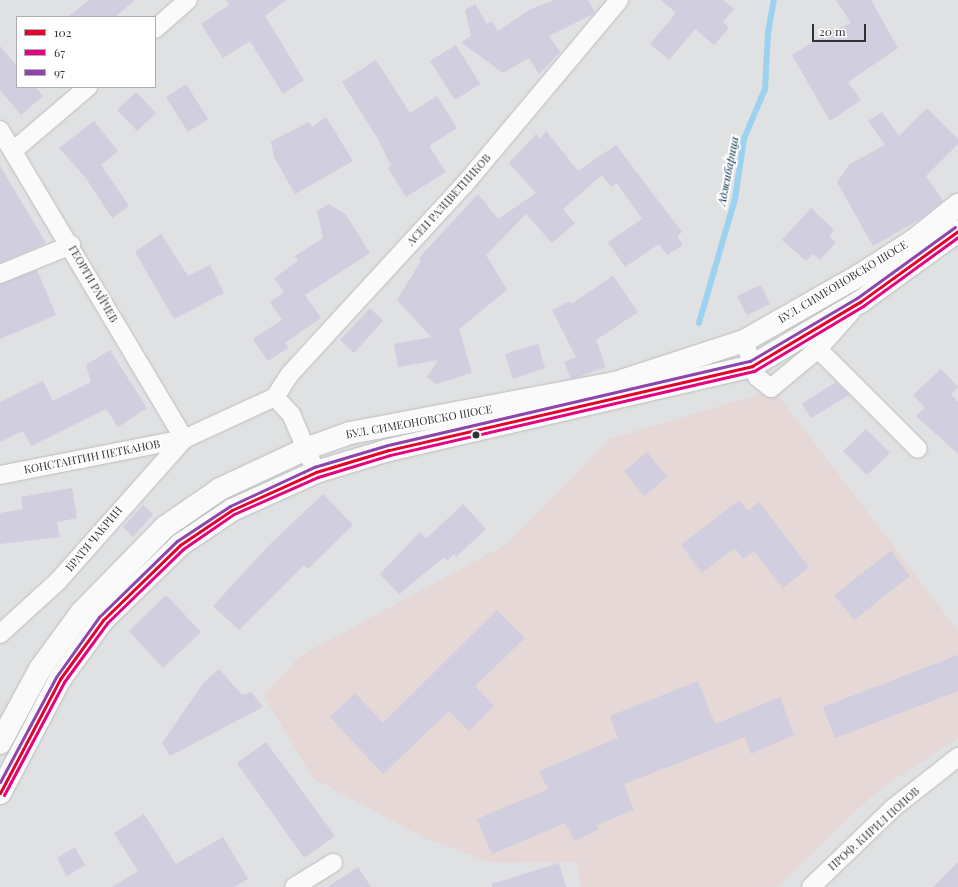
<!DOCTYPE html>
<meta charset="utf-8">
<style>
body{margin:0}
#map{position:relative;width:958px;height:887px;overflow:hidden;background:#dfe1e2;font-family:"Playfair Display",serif}
div>[style]{position:absolute}
[style*='--x']{left:calc(var(--x)*1px);top:calc(var(--y)*1px);width:calc(var(--w)*1px);rotate:calc(var(--a)*1deg)}
.industrial>*{inset:0;background:#e5d8d6}
.stream>*{height:5.5px;margin:-2.75px;padding:0 2.75px;transform-origin:2.75px;border-radius:2.75px;background:#9bd2ef}
.building>*{inset:0;background:#d0cedf}
.roads{filter:drop-shadow(0 0 1px #bbbdbd) drop-shadow(0 0 1px #bbbdbd)}
.minor>*{height:18px;margin:-9px;padding:0 9px;transform-origin:9px;border-radius:9px;background:#fafafb}
.major>*{height:22px;margin:-11px;padding:0 11px;transform-origin:11px;border-radius:11px;background:#fafafb}
.bus-1>*{height:3px;margin:-1.5px;padding:0 1.5px;transform-origin:1.5px;border-radius:1.5px;background:#e4002b}
.bus-2>*{height:3px;margin:-1.5px;padding:0 1.5px;transform-origin:1.5px;border-radius:1.5px;background:#e5007d}
.bus-3>*{height:3px;margin:-1.5px;padding:0 1.5px;transform-origin:1.5px;border-radius:1.5px;background:#8e44ad}
.dots>*{width:11px;height:11px;translate:-50% -50%;box-sizing:border-box;border:2px solid #fff;border-radius:50%}
span{translate:-50% -50%;white-space:nowrap;text-align:center;line-height:1.15;-webkit-text-stroke:4px #fff;paint-order:stroke}
.street-label{font-size:11px;color:#313233}
.water-label{font-size:12px;color:#023146;font-style:italic}
.legend{position:absolute;left:16px;top:16px;width:140px;height:72px;box-sizing:border-box;background:#fff;border:1px solid #adadad;margin:0;padding:5px 7px;list-style:none;font-size:12px;color:#313233}
.legend li{display:flex;align-items:center;gap:8px;height:20px}
.legend b{width:20px;border:1px solid #adadad}
.scale{position:absolute;left:812px;top:24px;width:54px;height:18px;box-sizing:border-box;border:2px solid #313233;border-top:0;padding-left:5px;font-size:12px;line-height:14px;white-space:nowrap;color:#313233;-webkit-text-stroke:3px #fff;paint-order:stroke}
</style>
<div id="map">
<div class="industrial">
<div style="clip-path:polygon(774px 390px,958px 631px,958px 738px,877px 791px,777px 887px,581px 887px,577px 862px,493px 863px,425px 838px,313px 778px,264px 695px,300px 656px,507px 544px,610px 439px)"></div>
</div>
<div class="stream">
<div style="--x:699;--y:323;--w:129;--a:-73.8"></div>
<div style="--x:735;--y:199;--w:61;--a:-81.5"></div>
<div style="--x:744;--y:139;--w:54;--a:-67.2"></div>
<div style="--x:765;--y:89;--w:56;--a:-86.9"></div>
<div style="--x:768;--y:33;--w:34;--a:-80"></div>
</div>
<div class="building">
<div style="clip-path:polygon(89px 0,135px 0,115px 17px,68px 17px)"></div>
<div style="clip-path:polygon(226px 0,286px 0,265px 16px,304px 80px,283px 94px,250px 41px,223px 58px,201px 24px,229px 5px)"></div>
<div style="clip-path:polygon(554px 0,588px 0,595px 13px,549px 36px,560px 52px,539px 74px,529px 58px,503px 73px,461px 42px,471px 36px,465px 10px,475px 4px,487px 24px,492px 21px,498px 31px,531px 9px)"></div>
<div style="clip-path:polygon(661px 0,723px 0,734px 9px,723px 22px,729px 28px,714px 45px,695px 29px,669px 60px,650px 44px,676px 13px)"></div>
<div style="clip-path:polygon(836px 0,871px 0,898px 48px,848px 82px,861px 100px,830px 121px,792px 55px,831px 31px,851px 23px)"></div>
<div style="clip-path:polygon(456px 45px,480px 84px,455px 100px,430px 61px)"></div>
<div style="clip-path:polygon(0 46px,17px 66px,17px 87px,35px 87px,43px 96px,21px 115px,0 90px)"></div>
<div style="clip-path:polygon(376px 60px,410px 113px,437px 96px,457px 128px,429px 146px,446px 172px,406px 197px,388px 168px,391px 166px,378px 139px,342px 82px)"></div>
<div style="clip-path:polygon(186px 84px,208px 119px,188px 132px,166px 97px)"></div>
<div style="clip-path:polygon(136px 92px,156px 113px,137px 131px,117px 110px)"></div>
<div style="clip-path:polygon(927px 108px,958px 139px,958px 144px,926px 176px,943px 201px,920px 219px,873px 246px,837px 182px,850px 164px,885px 145px,868px 121px,882px 112px,899px 136px)"></div>
<div style="clip-path:polygon(326px 117px,353px 161px,295px 194px,274px 157px,271px 141px,309px 122px,312px 127px)"></div>
<div style="clip-path:polygon(94px 121px,118px 151px,101px 165px,129px 206px,112px 218px,85px 177px,59px 148px)"></div>
<div style="clip-path:polygon(546px 131px,578px 171px,616px 145px,682px 232px,677px 236px,683px 245px,667px 255px,659px 244px,625px 267px,608px 242px,642px 219px,617px 183px,611px 187px,602px 175px,563px 209px,575px 223px,552px 243px,526px 214px,486px 255px,507px 290px,459px 329px,472px 373px,436px 384px,427px 377px,438px 360px,398px 367px,394px 344px,431px 337px,397px 300px,421px 261px,419px 258px,478px 194px,498px 219px,536px 193px,509px 163px,536px 134px,540px 139px)"></div>
<div style="clip-path:polygon(0 166px,46px 243px,0 263px)"></div>
<div style="clip-path:polygon(329px 204px,346px 215px,370px 253px,305px 295px,321px 318px,285px 343px,288px 348px,268px 361px,253px 339px,282px 320px,270px 302px,284px 292px,274px 278px,298px 261px,295px 256px,323px 238px,317px 211px)"></div>
<div style="clip-path:polygon(811px 208px,834px 230px,829px 236px,836px 242px,820px 260px,813px 254px,806px 261px,782px 240px)"></div>
<div style="clip-path:polygon(161px 234px,188px 276px,210px 265px,224px 293px,174px 319px,135px 252px)"></div>
<div style="clip-path:polygon(37px 270px,56px 315px,0 339px,0 284px)"></div>
<div style="clip-path:polygon(613px 276px,638px 312px,596px 340px,606px 367px,571px 379px,564px 362px,576px 357px,552px 310px,570px 301px,571px 304px)"></div>
<div style="clip-path:polygon(761px 285px,770px 304px,747px 315px,737px 296px)"></div>
<div style="clip-path:polygon(370px 308px,383px 321px,354px 353px,340px 340px)"></div>
<div style="clip-path:polygon(538px 344px,545px 368px,513px 379px,505px 354px)"></div>
<div style="clip-path:polygon(110px 350px,147px 408px,118px 427px,106px 409px,31px 446px,23px 431px,0 442px,0 402px,43px 381px,53px 401px,91px 382px,86px 365px)"></div>
<div style="clip-path:polygon(941px 369px,958px 387px,951px 394px,958px 402px,958px 454px,916px 416px,925px 408px,913px 395px)"></div>
<div style="clip-path:polygon(836px 382px,849px 395px,811px 418px,802px 404px)"></div>
<div style="clip-path:polygon(866px 429px,890px 453px,867px 475px,843px 451px)"></div>
<div style="clip-path:polygon(647px 452px,667px 477px,644px 496px,624px 471px)"></div>
<div style="clip-path:polygon(72px 488px,77px 518px,57px 522px,60px 537px,0 544px,0 513px,23px 509px,21px 497px)"></div>
<div style="clip-path:polygon(323px 494px,353px 525px,308px 569px,304px 565px,239px 630px,213px 606px,269px 545px)"></div>
<div style="clip-path:polygon(739px 500px,748px 511px,759px 502px,809px 567px,783px 588px,754px 551px,743px 559px,735px 548px,702px 573px,681px 545px)"></div>
<div style="clip-path:polygon(463px 504px,486px 529px,456px 557px,454px 554px,447px 561px,444px 557px,399px 594px,380px 574px,420px 532px,426px 539px)"></div>
<div style="clip-path:polygon(143px 505px,153px 514px,133px 537px,123px 527px)"></div>
<div style="clip-path:polygon(891px 551px,910px 576px,854px 620px,834px 595px)"></div>
<div style="clip-path:polygon(166px 595px,201px 632px,163px 668px,129px 631px)"></div>
<div style="clip-path:polygon(497px 610px,525px 638px,475px 686px,494px 706px,469px 731px,449px 711px,383px 774px,330px 717px,355px 693px,383px 723px)"></div>
<div style="clip-path:polygon(958px 655px,958px 691px,835px 738px,823px 707px)"></div>
<div style="clip-path:polygon(219px 669px,242px 695px,251px 692px,263px 707px,170px 756px,162px 743px,204px 682px)"></div>
<div style="clip-path:polygon(698px 681px,715px 724px,780px 697px,794px 735px,751px 754px,745px 737px,624px 784px,634px 810px,596px 825px,599px 829px,575px 841px,565px 823px,492px 854px,477px 819px,548px 789px,539px 771px,618px 738px,610px 716px)"></div>
<div style="clip-path:polygon(266px 742px,335px 836px,304px 858px,237px 763px)"></div>
<div style="clip-path:polygon(144px 814px,176px 864px,223px 837px,248px 879px,234px 887px,112px 887px,138px 871px,114px 833px)"></div>
<div style="clip-path:polygon(75px 847px,85px 865px,67px 876px,57px 858px)"></div>
<div style="clip-path:polygon(958px 862px,958px 887px,933px 887px)"></div>
<div style="clip-path:polygon(559px 863px,566px 887px,492px 887px,492px 884px)"></div>
<div style="clip-path:polygon(358px 867px,371px 887px,327px 887px)"></div>
</div>
<div class="roads">
<div class="minor">
<div style="--x:155;--y:29;--w:44;--a:-41.3"></div>
<div style="--x:0;--y:130;--w:360;--a:59.2"></div>
<div style="--x:13;--y:151;--w:99;--a:-40.5"></div>
<div style="--x:0;--y:274;--w:77;--a:-22.2"></div>
<div style="--x:744;--y:341;--w:38;--a:70"></div>
<div style="--x:757;--y:377;--w:18;--a:38"></div>
<div style="--x:771;--y:388;--w:61;--a:-39.7"></div>
<div style="--x:818;--y:349;--w:50;--a:-48.3"></div>
<div style="--x:818;--y:349;--w:141;--a:45"></div>
<div style="--x:275;--y:397;--w:23;--a:47"></div>
<div style="--x:291;--y:414;--w:63;--a:66.7"></div>
<div style="--x:0;--y:475;--w:187;--a:-11.1"></div>
<div style="--x:184;--y:439;--w:100;--a:-24.8"></div>
<div style="--x:275;--y:397;--w:27;--a:-57"></div>
<div style="--x:290;--y:374;--w:257;--a:-47.4"></div>
<div style="--x:464;--y:185;--w:241;--a:-50"></div>
<div style="--x:0;--y:634;--w:79;--a:-42.4"></div>
<div style="--x:58;--y:581;--w:190;--a:-48.4"></div>
<div style="--x:294;--y:887;--w:46;--a:-31.6"></div>
<div style="--x:811;--y:887;--w:114;--a:-43.9"></div>
<div style="--x:893;--y:808;--w:83;--a:-38.1"></div>
</div>
<div class="major">
<div style="--x:0;--y:743;--w:84;--a:-61.6"></div>
<div style="--x:40;--y:669;--w:69;--a:-53.8"></div>
<div style="--x:81;--y:613;--w:120;--a:-45.7"></div>
<div style="--x:165;--y:527;--w:67;--a:-34.6"></div>
<div style="--x:220;--y:489;--w:97;--a:-25"></div>
<div style="--x:308;--y:448;--w:45;--a:-19.7"></div>
<div style="--x:350;--y:433;--w:270;--a:-10.7"></div>
<div style="--x:615;--y:383;--w:136;--a:-18"></div>
<div style="--x:744;--y:341;--w:133;--a:-29.6"></div>
<div style="--x:860;--y:275;--w:63;--a:-32.7"></div>
<div style="--x:913;--y:241;--w:58;--a:-38.7"></div>
<div style="--x:0;--y:793;--w:129;--a:-62.2"></div>
<div style="--x:60;--y:679;--w:73;--a:-53.9"></div>
<div style="--x:103;--y:620;--w:107;--a:-44.2"></div>
<div style="--x:180;--y:545;--w:63;--a:-33.9"></div>
<div style="--x:232;--y:510;--w:92;--a:-24.3"></div>
<div style="--x:316;--y:472;--w:76;--a:-16.8"></div>
<div style="--x:389;--y:450;--w:373;--a:-13"></div>
<div style="--x:752;--y:366;--w:126;--a:-30.7"></div>
<div style="--x:860;--y:302;--w:121;--a:-35.9"></div>
</div>
</div>
<div class="bus-1">
<div style="--x:0;--y:793;--w:129;--a:-62.2"></div>
<div style="--x:60;--y:679;--w:73;--a:-53.9"></div>
<div style="--x:103;--y:620;--w:107;--a:-44.2"></div>
<div style="--x:180;--y:545;--w:63;--a:-33.9"></div>
<div style="--x:232;--y:510;--w:92;--a:-24.3"></div>
<div style="--x:316;--y:472;--w:76;--a:-16.8"></div>
<div style="--x:389;--y:450;--w:373;--a:-13"></div>
<div style="--x:752;--y:366;--w:126;--a:-30.7"></div>
<div style="--x:860;--y:302;--w:121;--a:-35.9"></div>
</div>
<div class="bus-2">
<div style="--x:4;--y:795;--w:128;--a:-62"></div>
<div style="--x:64;--y:682;--w:73;--a:-53.9"></div>
<div style="--x:107;--y:623;--w:106;--a:-44.2"></div>
<div style="--x:183;--y:549;--w:62;--a:-34.5"></div>
<div style="--x:234;--y:514;--w:92;--a:-23.8"></div>
<div style="--x:318;--y:477;--w:75;--a:-17"></div>
<div style="--x:390;--y:455;--w:374;--a:-13"></div>
<div style="--x:754;--y:371;--w:127;--a:-30.8"></div>
<div style="--x:863;--y:306;--w:117;--a:-36"></div>
</div>
<div class="bus-3">
<div style="--x:0;--y:782;--w:119;--a:-61.9"></div>
<div style="--x:56;--y:677;--w:74;--a:-54.4"></div>
<div style="--x:99;--y:617;--w:109;--a:-44.3"></div>
<div style="--x:177;--y:541;--w:64;--a:-33.4"></div>
<div style="--x:230;--y:506;--w:93;--a:-24.9"></div>
<div style="--x:314;--y:467;--w:77;--a:-16.6"></div>
<div style="--x:388;--y:445;--w:372;--a:-13.1"></div>
<div style="--x:750;--y:361;--w:124;--a:-30.5"></div>
<div style="--x:857;--y:298;--w:121;--a:-35.9"></div>
</div>
<div class="dots">
<div style="left:476px;top:435px;background:#313233"></div>
</div>
<div class="street-label">
<span style="left:449px;top:200px;rotate:-48deg">АСЕН РАЗЦВЕТНИКОВ</span>
<span style="left:843px;top:282px;rotate:-31deg">БУЛ. СИМЕОНОВСКО ШОСЕ</span>
<span style="left:93px;top:284px;rotate:60deg">ГЕОРГИ РАЙЧЕВ</span>
<span style="left:419px;top:422px;rotate:-10deg">БУЛ. СИМЕОНОВСКО ШОСЕ</span>
<span style="left:92px;top:457px;rotate:-11deg">КОНСТАНТИН ПЕТКАНОВ</span>
<span style="left:94px;top:539px;rotate:-50deg">БРАТЯ ЧАКРИН</span>
<span style="left:874px;top:829px;rotate:-42deg">ПРОФ. КИРИЛ ПОПОВ</span>
</div>
<div class="water-label">
<span style="left:728px;top:171px;rotate:-79deg">Аджибарица</span>
</div>
<ul class="legend">
<li><b style="height:5px;background:#e4002b"></b>102</li>
<li><b style="height:5px;background:#e5007d"></b>67</li>
<li><b style="height:5px;background:#8e44ad"></b>97</li>
</ul>
<div class="scale">20 m</div>
</div>
